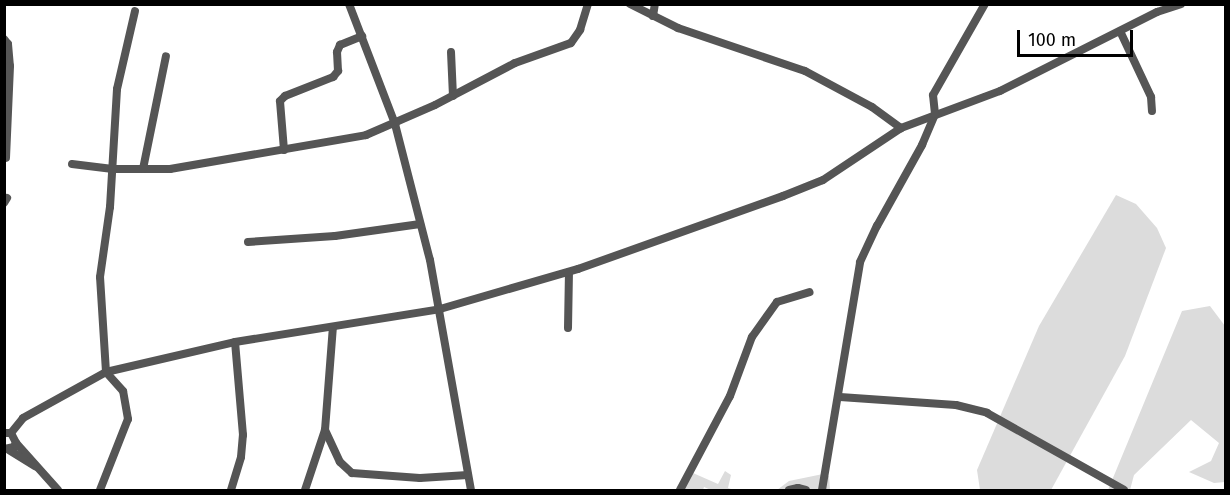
<!DOCTYPE html>
<style>
body{margin:0}
#map{position:relative;width:1230px;height:495px;overflow:hidden;background:#fff;font-family:"Fira Sans",sans-serif}
div>[style]{position:absolute}
[style*='--x']{left:calc(var(--x)*1px);top:calc(var(--y)*1px);width:calc(var(--w)*1px);rotate:calc(var(--a)*1deg)}
.green>*{inset:0;background:#dcdcdc}
.minor>*{height:8px;margin:-4px;padding:0 4px;transform-origin:4px;border-radius:4px;background:#555}
span{translate:-50% -50%;white-space:nowrap;text-align:center;line-height:1.15;-webkit-text-stroke:4.5px #fff;paint-order:stroke}
.frame{position:absolute;inset:0;border:6px solid #000;pointer-events:none}
.scale{position:absolute;left:1017px;top:30px;width:116px;height:27px;box-sizing:border-box;border:3px solid #000;border-top:0;padding-left:8px;font-size:18px;line-height:21px;white-space:nowrap;color:#000;-webkit-text-stroke:4px #fff;paint-order:stroke}
</style>
<div id="map">
<div class="green">
<div style="clip-path:polygon(1116px 195px,1136px 204px,1157px 228px,1166px 248px,1125px 356px,1051px 490px,980px 490px,977px 470px,1039px 326px)"></div>
<div style="clip-path:polygon(1210px 306px,1225px 326px,1225px 482px,1214px 483px,1189px 472px,1211px 461px,1219px 443px,1191px 420px,1134px 475px,1130px 490px,1108px 490px,1182px 311px)"></div>
<div style="clip-path:polygon(725px 471px,731px 475px,728px 488px,734px 490px,711px 490px,704px 487px,703px 490px,675px 490px,693px 473px,718px 484px)"></div>
<div style="clip-path:polygon(823px 474px,829px 476px,830px 490px,777px 490px,789px 481px)"></div>
</div>
<div class="minor">
<div style="--x:349;--y:4;--w:129;--a:69"></div>
<div style="--x:395;--y:124;--w:140;--a:75.6"></div>
<div style="--x:430;--y:260;--w:234;--a:79.9"></div>
<div style="--x:630;--y:4;--w:54;--a:26.6"></div>
<div style="--x:678;--y:28;--w:134;--a:18.7"></div>
<div style="--x:805;--y:71;--w:76;--a:28.2"></div>
<div style="--x:872;--y:107;--w:36;--a:36"></div>
<div style="--x:653;--y:16;--w:12;--a:-81"></div>
<div style="--x:1120;--y:31;--w:73;--a:64.8"></div>
<div style="--x:1151;--y:97;--w:14;--a:86"></div>
<div style="--x:4;--y:39;--w:6;--a:51"></div>
<div style="--x:8;--y:44;--w:22;--a:85"></div>
<div style="--x:10;--y:66;--w:92;--a:92.5"></div>
<div style="--x:451;--y:52;--w:44;--a:87.4"></div>
<div style="--x:284;--y:150;--w:49;--a:-94.7"></div>
<div style="--x:280;--y:101;--w:7;--a:-45"></div>
<div style="--x:285;--y:96;--w:52;--a:-21.6"></div>
<div style="--x:333;--y:77;--w:8;--a:-50"></div>
<div style="--x:338;--y:71;--w:19;--a:-93"></div>
<div style="--x:337;--y:52;--w:8;--a:-67"></div>
<div style="--x:340;--y:45;--w:24;--a:-22"></div>
<div style="--x:72;--y:164;--w:41;--a:7"></div>
<div style="--x:113;--y:169;--w:57;--a:0"></div>
<div style="--x:170;--y:169;--w:199;--a:-9.8"></div>
<div style="--x:366;--y:135;--w:75;--a:-23.5"></div>
<div style="--x:435;--y:105;--w:90;--a:-27.7"></div>
<div style="--x:515;--y:63;--w:59;--a:-19.7"></div>
<div style="--x:571;--y:43;--w:16;--a:-55"></div>
<div style="--x:580;--y:30;--w:27;--a:-73"></div>
<div style="--x:143;--y:169;--w:115;--a:-78.5"></div>
<div style="--x:4;--y:203;--w:6;--a:-59"></div>
<div style="--x:248;--y:242;--w:87;--a:-3.9"></div>
<div style="--x:335;--y:236;--w:86;--a:-8"></div>
<div style="--x:568;--y:328;--w:56;--a:-89"></div>
<div style="--x:840;--y:397;--w:116;--a:3.9"></div>
<div style="--x:956;--y:405;--w:32;--a:14"></div>
<div style="--x:987;--y:413;--w:157;--a:29.3"></div>
<div style="--x:325;--y:430;--w:35;--a:65"></div>
<div style="--x:340;--y:462;--w:16;--a:43"></div>
<div style="--x:352;--y:473;--w:68;--a:4.2"></div>
<div style="--x:420;--y:478;--w:48;--a:-3.6"></div>
<div style="--x:4;--y:433;--w:7;--a:0"></div>
<div style="--x:11;--y:433;--w:11;--a:63"></div>
<div style="--x:16;--y:443;--w:4;--a:117"></div>
<div style="--x:14;--y:447;--w:10;--a:169"></div>
<div style="--x:11;--y:433;--w:19;--a:-51"></div>
<div style="--x:23;--y:418;--w:95;--a:-29"></div>
<div style="--x:106;--y:372;--w:132;--a:-13.1"></div>
<div style="--x:235;--y:342;--w:208;--a:-9.1"></div>
<div style="--x:440;--y:309;--w:144;--a:-16.2"></div>
<div style="--x:578;--y:269;--w:218;--a:-19.6"></div>
<div style="--x:783;--y:196;--w:43;--a:-21.8"></div>
<div style="--x:823;--y:180;--w:94;--a:-33.7"></div>
<div style="--x:901;--y:128;--w:106;--a:-20.5"></div>
<div style="--x:1000;--y:91;--w:176;--a:-26.7"></div>
<div style="--x:1157;--y:12;--w:25;--a:-18"></div>
<div style="--x:16;--y:443;--w:63;--a:48.2"></div>
<div style="--x:9;--y:450;--w:31;--a:32"></div>
<div style="--x:100;--y:490;--w:76;--a:-68.5"></div>
<div style="--x:128;--y:419;--w:28;--a:-100"></div>
<div style="--x:123;--y:391;--w:25;--a:-132"></div>
<div style="--x:106;--y:372;--w:95;--a:-93.6"></div>
<div style="--x:100;--y:277;--w:71;--a:-81.9"></div>
<div style="--x:110;--y:207;--w:118;--a:-86.6"></div>
<div style="--x:117;--y:89;--w:80;--a:-77"></div>
<div style="--x:231;--y:490;--w:34;--a:-73"></div>
<div style="--x:241;--y:457;--w:22;--a:-85"></div>
<div style="--x:243;--y:435;--w:93;--a:-94.9"></div>
<div style="--x:305;--y:490;--w:63;--a:-71.6"></div>
<div style="--x:325;--y:430;--w:103;--a:-85.6"></div>
<div style="--x:680;--y:490;--w:106;--a:-62"></div>
<div style="--x:730;--y:396;--w:63;--a:-69.6"></div>
<div style="--x:752;--y:337;--w:43;--a:-54.5"></div>
<div style="--x:777;--y:302;--w:34;--a:-17"></div>
<div style="--x:789;--y:490;--w:9;--a:-13"></div>
<div style="--x:798;--y:488;--w:8;--a:14"></div>
<div style="--x:822;--y:490;--w:231;--a:-80.5"></div>
<div style="--x:860;--y:262;--w:40;--a:-65"></div>
<div style="--x:877;--y:226;--w:93;--a:-60.9"></div>
<div style="--x:922;--y:145;--w:34;--a:-67"></div>
<div style="--x:935;--y:114;--w:19;--a:-96"></div>
<div style="--x:933;--y:95;--w:105;--a:-60.3"></div>
</div>
<div class="frame"></div>
<div class="scale">100 m</div>
</div>
